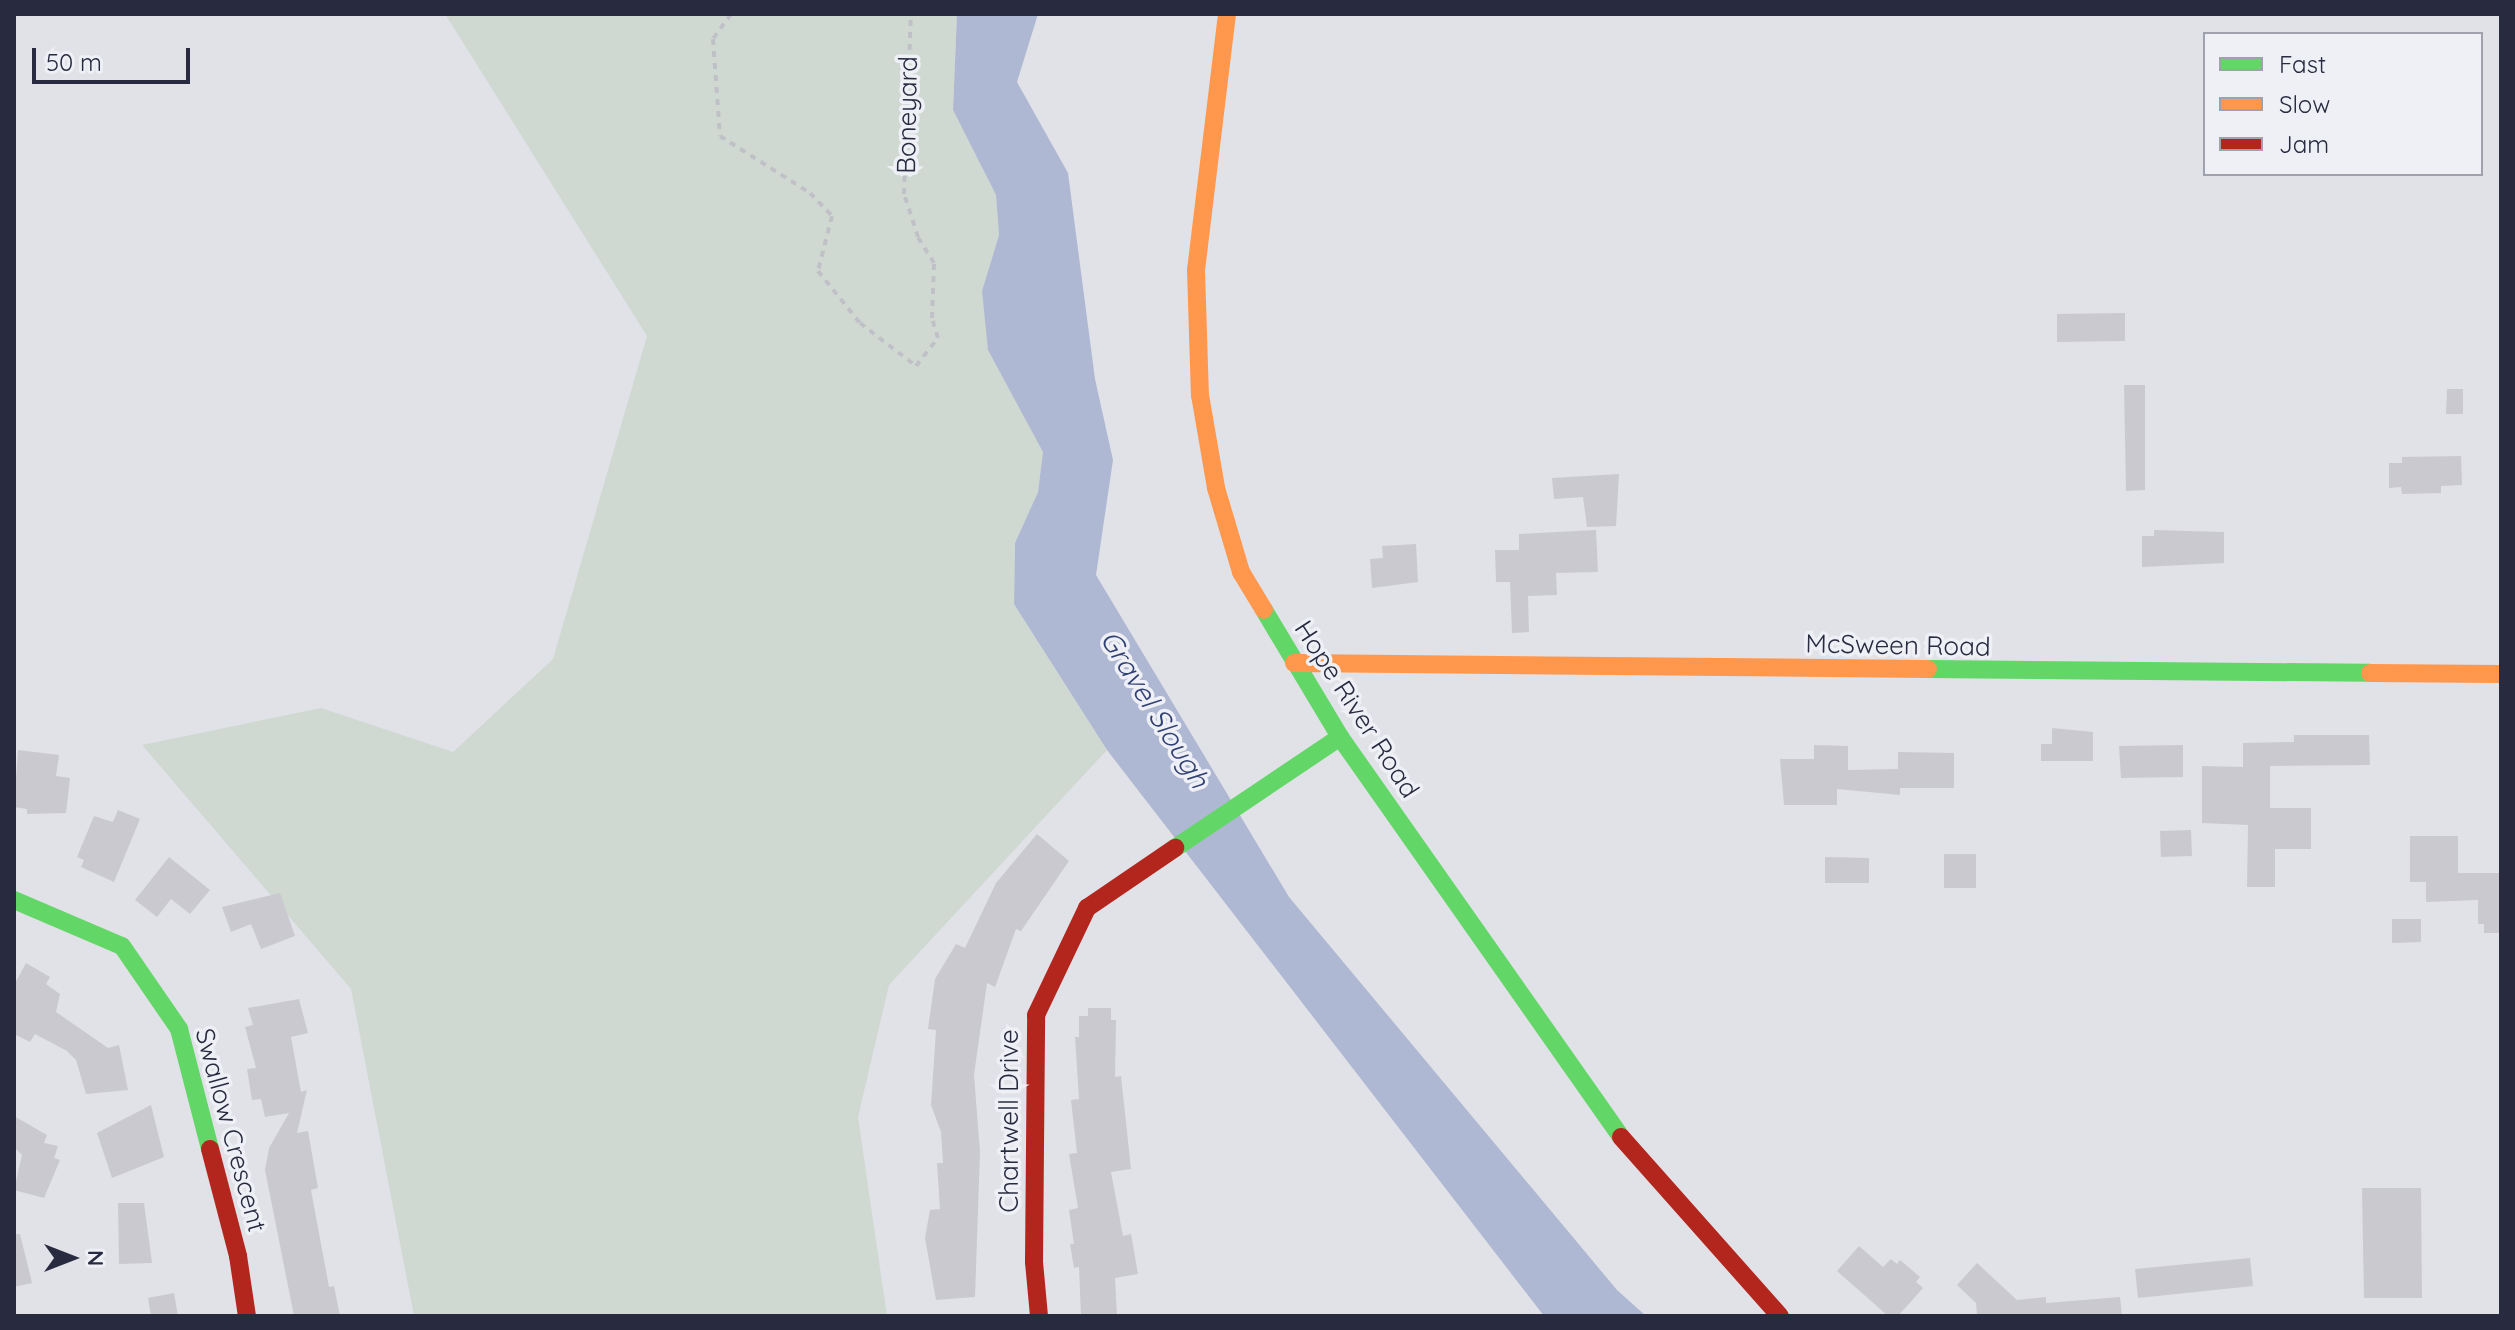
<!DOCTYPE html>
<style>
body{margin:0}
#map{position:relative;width:2515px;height:1330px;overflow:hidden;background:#e1e2e7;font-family:Quicksand,sans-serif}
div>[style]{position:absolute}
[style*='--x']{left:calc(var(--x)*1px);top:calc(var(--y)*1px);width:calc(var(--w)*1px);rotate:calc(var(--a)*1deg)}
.green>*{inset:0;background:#cfd9d2}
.water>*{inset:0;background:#afb8d2}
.building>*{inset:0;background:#c9c9cf}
.path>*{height:4px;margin-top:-2px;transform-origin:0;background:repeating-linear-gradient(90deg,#c0c1c7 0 6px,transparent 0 12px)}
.fast>*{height:18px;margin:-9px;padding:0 9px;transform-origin:9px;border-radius:9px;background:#63d668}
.slow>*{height:18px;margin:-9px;padding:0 9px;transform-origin:9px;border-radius:9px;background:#ff974d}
.jam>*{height:18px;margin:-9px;padding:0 9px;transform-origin:9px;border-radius:9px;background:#b3261e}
span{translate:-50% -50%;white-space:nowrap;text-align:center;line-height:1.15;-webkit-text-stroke:7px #eff0f6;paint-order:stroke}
.street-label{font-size:26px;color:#282b40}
.water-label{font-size:28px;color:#324174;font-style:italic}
.frame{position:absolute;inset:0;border:16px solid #282b40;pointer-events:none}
.legend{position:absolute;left:2203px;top:32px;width:280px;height:144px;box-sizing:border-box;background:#eff0f6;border:2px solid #9fa1ad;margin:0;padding:10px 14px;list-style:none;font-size:24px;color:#282b40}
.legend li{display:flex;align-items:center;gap:16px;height:40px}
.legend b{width:40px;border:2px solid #9fa1ad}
.north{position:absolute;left:32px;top:1218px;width:80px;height:80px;-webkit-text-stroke:6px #eff0f6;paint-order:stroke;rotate:90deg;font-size:22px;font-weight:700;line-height:32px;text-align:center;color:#282b40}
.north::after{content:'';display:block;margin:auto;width:28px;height:36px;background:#282b40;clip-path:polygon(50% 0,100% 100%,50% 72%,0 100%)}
.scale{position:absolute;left:32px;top:48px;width:158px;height:36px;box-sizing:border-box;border:4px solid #282b40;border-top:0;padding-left:10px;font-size:24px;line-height:28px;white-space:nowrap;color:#282b40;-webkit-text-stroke:6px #eff0f6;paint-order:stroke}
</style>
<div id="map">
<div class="green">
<div style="clip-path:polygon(445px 14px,957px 14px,953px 110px,996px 195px,999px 235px,982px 291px,1043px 452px,1038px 492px,1015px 543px,1014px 604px,1107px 750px,889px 985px,858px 1117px,887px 1316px,414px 1316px,351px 989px,142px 745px,321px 708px,453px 752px,553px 659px,647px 336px)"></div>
</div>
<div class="water">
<div style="clip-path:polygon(957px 14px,1038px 14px,1017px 82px,1068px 173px,1095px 379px,1113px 460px,1096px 575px,1289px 897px,1617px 1290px,1646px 1316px,1544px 1316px,1107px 750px,1014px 604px,1015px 543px,1038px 492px,1043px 452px,988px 350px,982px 291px,999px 235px,996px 195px,953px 110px)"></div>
</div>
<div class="building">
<div style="clip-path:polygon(2125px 313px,2125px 341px,2057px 342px,2057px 314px)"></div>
<div style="clip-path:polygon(2124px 385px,2145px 385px,2145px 490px,2126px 491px)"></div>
<div style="clip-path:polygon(2447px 389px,2463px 389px,2463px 414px,2446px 414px)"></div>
<div style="clip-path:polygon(2461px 456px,2462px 485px,2441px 486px,2441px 493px,2402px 494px,2401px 487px,2389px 488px,2389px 463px,2402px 463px,2402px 457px)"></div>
<div style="clip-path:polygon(1619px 474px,1616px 526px,1587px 527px,1583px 497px,1554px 499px,1552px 478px)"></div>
<div style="clip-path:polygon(1596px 530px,1598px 572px,1556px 573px,1557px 595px,1528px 596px,1529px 632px,1512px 633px,1510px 582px,1496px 582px,1495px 550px,1519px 550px,1519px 534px)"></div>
<div style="clip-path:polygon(2154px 530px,2224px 532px,2224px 563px,2142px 567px,2142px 536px,2154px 536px)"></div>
<div style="clip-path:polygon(1416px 544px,1418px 582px,1372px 588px,1370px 559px,1383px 558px,1382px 546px)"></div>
<div style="clip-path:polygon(2052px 728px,2093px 732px,2093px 761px,2041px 761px,2041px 744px,2052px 744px)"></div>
<div style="clip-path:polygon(2294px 735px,2369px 735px,2370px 765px,2270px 766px,2270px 808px,2311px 808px,2311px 849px,2275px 849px,2275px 887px,2247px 887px,2248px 825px,2202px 823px,2202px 766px,2243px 767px,2243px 743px,2294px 742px)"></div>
<div style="clip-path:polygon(1814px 745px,1848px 746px,1848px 770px,1898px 769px,1898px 752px,1954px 753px,1954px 788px,1900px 788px,1900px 795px,1837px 789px,1837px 805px,1784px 805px,1780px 759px,1814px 759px)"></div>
<div style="clip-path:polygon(2183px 745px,2183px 777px,2121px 778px,2119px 746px)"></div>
<div style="clip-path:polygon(18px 750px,59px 755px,56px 776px,70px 778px,66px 813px,27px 814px,27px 809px,14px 807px)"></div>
<div style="clip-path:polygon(118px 810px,140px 819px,114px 882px,81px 867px,84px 860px,77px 857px,94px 816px,113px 822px)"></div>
<div style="clip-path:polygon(2191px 830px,2192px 856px,2161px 857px,2160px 831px)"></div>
<div style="clip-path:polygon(1037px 834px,1069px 861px,1021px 931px,1016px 929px,995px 987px,987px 983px,974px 1075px,980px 1152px,975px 1297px,936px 1300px,925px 1238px,930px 1210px,940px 1209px,937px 1163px,943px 1163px,941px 1132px,931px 1105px,936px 1030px,928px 1029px,935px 979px,956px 944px,965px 948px,996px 883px)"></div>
<div style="clip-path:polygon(2410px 836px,2458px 836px,2458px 873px,2501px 873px,2501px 933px,2484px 933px,2484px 924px,2478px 924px,2478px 900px,2426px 902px,2426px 882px,2410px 882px)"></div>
<div style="clip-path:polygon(1944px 854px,1976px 854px,1976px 888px,1944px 888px)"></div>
<div style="clip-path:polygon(169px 857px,210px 890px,190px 914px,171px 899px,157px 917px,135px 900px)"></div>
<div style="clip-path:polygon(1825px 857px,1869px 858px,1869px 883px,1825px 883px)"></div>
<div style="clip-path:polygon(280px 893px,295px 936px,261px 949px,251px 924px,231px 932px,222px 907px)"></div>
<div style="clip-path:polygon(2392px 919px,2421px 919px,2421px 942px,2392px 943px)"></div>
<div style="clip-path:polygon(26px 963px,50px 977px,46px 984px,60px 994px,56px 1012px,108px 1048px,119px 1045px,128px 1090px,86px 1094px,76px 1060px,67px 1051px,35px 1034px,30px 1042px,14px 1034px,14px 985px)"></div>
<div style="clip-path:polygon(299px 999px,308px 1033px,291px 1037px,301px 1092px,307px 1090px,297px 1133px,308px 1131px,318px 1188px,311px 1190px,329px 1287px,334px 1286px,340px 1316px,294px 1316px,265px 1170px,269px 1148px,289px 1113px,265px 1117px,261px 1099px,252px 1100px,247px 1069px,256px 1068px,245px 1027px,253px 1025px,248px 1008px)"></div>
<div style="clip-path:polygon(1088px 1008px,1111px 1008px,1111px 1020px,1116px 1020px,1115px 1077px,1121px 1076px,1131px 1169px,1111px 1172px,1123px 1236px,1131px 1234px,1138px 1274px,1115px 1278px,1117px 1316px,1081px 1316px,1079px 1267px,1074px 1268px,1070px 1244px,1074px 1244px,1069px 1210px,1078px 1208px,1069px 1154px,1077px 1153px,1071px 1100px,1079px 1099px,1075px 1037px,1079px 1037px,1079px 1016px,1088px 1016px)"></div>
<div style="clip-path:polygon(151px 1105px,164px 1157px,112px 1178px,97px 1133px)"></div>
<div style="clip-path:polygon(14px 1116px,47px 1135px,44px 1143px,58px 1146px,54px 1158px,60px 1160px,44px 1198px,14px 1190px,22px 1155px,14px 1147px)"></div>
<div style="clip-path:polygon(2362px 1188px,2421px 1188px,2422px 1298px,2364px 1298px)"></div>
<div style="clip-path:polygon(118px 1203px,144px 1203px,152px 1263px,119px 1264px)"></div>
<div style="clip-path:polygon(14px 1234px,20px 1234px,32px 1283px,14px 1287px)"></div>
<div style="clip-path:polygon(1859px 1246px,1883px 1267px,1891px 1259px,1897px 1264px,1900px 1260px,1920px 1277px,1916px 1282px,1923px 1288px,1898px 1316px,1888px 1316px,1837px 1271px)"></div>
<div style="clip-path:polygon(2250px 1258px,2253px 1286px,2138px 1298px,2135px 1269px)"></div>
<div style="clip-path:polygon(1977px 1263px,2017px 1300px,2046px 1297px,2046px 1303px,2120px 1297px,2122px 1316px,1977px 1316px,1976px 1303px,1957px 1285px)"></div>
<div style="clip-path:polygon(174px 1293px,178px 1316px,151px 1316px,148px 1298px)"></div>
</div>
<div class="path">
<div style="--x:731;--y:14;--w:31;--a:126"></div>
<div style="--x:713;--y:39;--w:97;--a:85.9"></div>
<div style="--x:720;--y:136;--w:107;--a:32.3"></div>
<div style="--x:810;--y:193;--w:32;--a:46"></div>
<div style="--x:832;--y:216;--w:57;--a:104.3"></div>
<div style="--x:818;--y:271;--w:67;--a:51.1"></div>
<div style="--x:860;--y:323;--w:71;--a:37.5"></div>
<div style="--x:916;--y:366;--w:36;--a:-52"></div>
<div style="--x:938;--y:338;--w:21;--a:-107"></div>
<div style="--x:932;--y:318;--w:55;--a:-87.9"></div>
<div style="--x:934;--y:263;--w:31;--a:-122"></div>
<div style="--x:918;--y:237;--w:45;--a:-108"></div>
<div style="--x:904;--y:194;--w:180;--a:-87.8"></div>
</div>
<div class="fast">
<div style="--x:1264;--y:610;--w:148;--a:59.1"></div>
<div style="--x:1340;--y:737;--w:489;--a:54.9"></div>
<div style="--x:1928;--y:669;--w:442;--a:0.5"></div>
<div style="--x:1175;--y:848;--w:199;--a:-33.9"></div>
<div style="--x:14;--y:900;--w:117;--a:23.1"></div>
<div style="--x:122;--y:946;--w:101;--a:55.5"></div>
<div style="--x:179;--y:1029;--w:124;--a:75.5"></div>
</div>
<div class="slow">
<div style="--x:1227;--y:14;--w:258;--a:96.9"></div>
<div style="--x:1196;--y:270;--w:125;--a:88.2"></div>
<div style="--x:1200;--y:395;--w:94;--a:80.2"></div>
<div style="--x:1216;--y:488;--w:88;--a:73.4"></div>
<div style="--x:1241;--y:572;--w:44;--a:58.8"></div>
<div style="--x:1294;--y:663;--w:634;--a:0.54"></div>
<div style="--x:2370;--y:673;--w:131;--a:0.4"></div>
</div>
<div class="jam">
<div style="--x:1621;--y:1137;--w:239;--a:48.4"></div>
<div style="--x:210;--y:1149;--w:111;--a:75.3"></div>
<div style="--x:238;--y:1256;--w:61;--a:81.5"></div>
<div style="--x:1039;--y:1316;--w:54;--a:-95.3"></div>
<div style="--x:1034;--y:1262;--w:247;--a:-89.5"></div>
<div style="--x:1036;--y:1015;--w:119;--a:-64.5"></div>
<div style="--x:1087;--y:908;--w:107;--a:-34.3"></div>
</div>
<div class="street-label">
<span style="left:907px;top:115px;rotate:-89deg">Boneyard</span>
<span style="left:1898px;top:645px;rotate:1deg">McSween Road</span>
<span style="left:1357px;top:709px;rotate:57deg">Hope River Road</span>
<span style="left:1009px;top:1121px;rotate:-90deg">Chartwell Drive</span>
<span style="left:231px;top:1130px;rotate:75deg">Swallow Crescent</span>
</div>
<div class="water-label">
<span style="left:1155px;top:709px;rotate:58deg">Gravel Slough</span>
</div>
<div class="frame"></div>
<ul class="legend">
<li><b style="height:10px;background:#63d668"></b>Fast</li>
<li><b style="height:10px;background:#ff974d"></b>Slow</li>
<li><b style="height:10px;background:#b3261e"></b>Jam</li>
</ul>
<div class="north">N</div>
<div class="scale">50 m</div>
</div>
